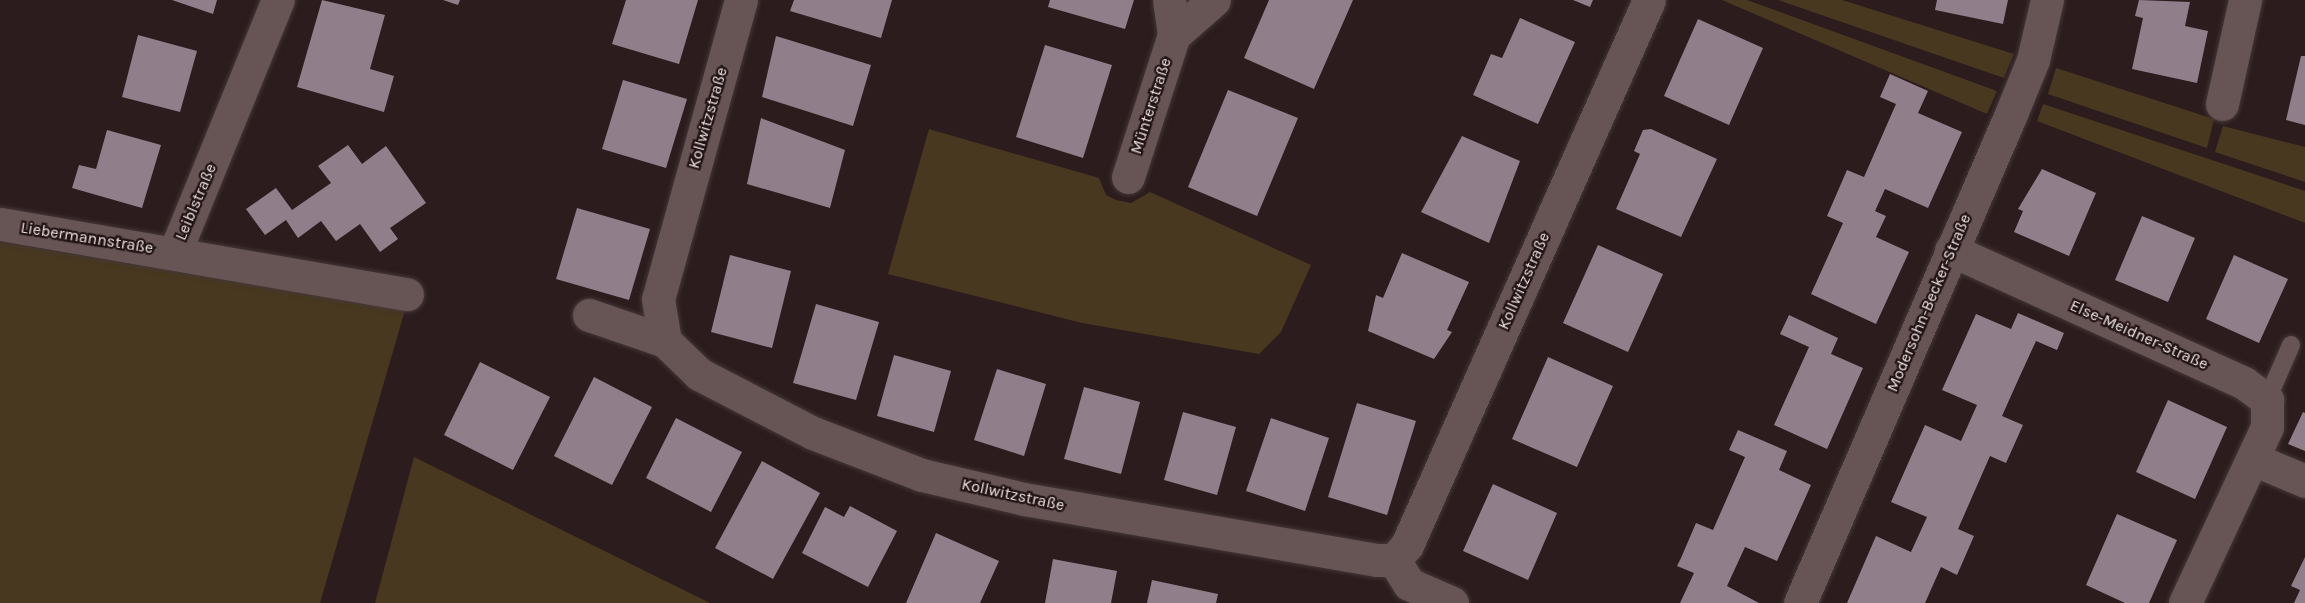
<!DOCTYPE html>
<meta charset="utf-8">
<style>
body{margin:0}
#map{position:relative;width:2305px;height:603px;overflow:hidden;background:#2c1c1e;font-family:Karla,sans-serif}
div>[style]{position:absolute}
[style*='--x']{left:calc(var(--x)*1px);top:calc(var(--y)*1px);width:calc(var(--w)*1px);rotate:calc(var(--a)*1deg)}
.green>*{inset:0;background:#47381f}
.building>*{inset:0;background:#907f8a}
.roads{filter:drop-shadow(0 0 2px #443738) drop-shadow(0 0 2px #443738)}
.service>*{height:18px;margin:-9px;padding:0 9px;transform-origin:9px;border-radius:9px;background:#675455}
.minor>*{height:33px;margin:-16.5px;padding:0 16.5px;transform-origin:16.5px;border-radius:16.5px;background:#675455}
span{translate:-50% -50%;white-space:nowrap;text-align:center;line-height:1.15;-webkit-text-stroke:4.5px #221315;paint-order:stroke}
.street-label{font-size:16px;color:#efe3e4}
</style>
<div id="map">
<div class="green">
<div style="clip-path:polygon(1722px 0,1747px 0,1997px 91px,1987px 114px)"></div>
<div style="clip-path:polygon(1778px 0,1842px 0,2014px 54px,2004px 78px)"></div>
<div style="clip-path:polygon(2056px 68px,2214px 119px,2207px 148px,2048px 94px)"></div>
<div style="clip-path:polygon(2043px 104px,2305px 191px,2305px 223px,2037px 121px)"></div>
<div style="clip-path:polygon(2223px 126px,2305px 147px,2305px 182px,2215px 152px)"></div>
<div style="clip-path:polygon(929px 129px,1099px 178px,1106px 195px,1116px 200px,1131px 203px,1150px 192px,1311px 265px,1281px 332px,1259px 354px,1082px 323px,888px 274px)"></div>
<div style="clip-path:polygon(0 242px,405px 310px,320px 603px,0 603px)"></div>
<div style="clip-path:polygon(414px 457px,710px 603px,375px 603px)"></div>
</div>
<div class="building">
<div style="clip-path:polygon(172px 0,217px 0,213px 14px)"></div>
<div style="clip-path:polygon(322px 0,385px 15px,370px 69px,394px 76px,384px 112px,297px 87px)"></div>
<div style="clip-path:polygon(443px 0,460px 0,458px 5px)"></div>
<div style="clip-path:polygon(626px 0,698px 0,679px 64px,612px 44px)"></div>
<div style="clip-path:polygon(794px 0,892px 0,881px 38px,790px 11px)"></div>
<div style="clip-path:polygon(1050px 0,1134px 0,1125px 29px,1048px 7px)"></div>
<div style="clip-path:polygon(1269px 0,1353px 0,1314px 89px,1244px 58px)"></div>
<div style="clip-path:polygon(1573px 0,1593px 0,1590px 7px)"></div>
<div style="clip-path:polygon(1937px 0,2008px 0,2003px 24px,1935px 10px)"></div>
<div style="clip-path:polygon(2139px 0,2190px 2px,2185px 26px,2208px 31px,2197px 83px,2132px 69px,2143px 18px,2135px 16px)"></div>
<div style="clip-path:polygon(1520px 18px,1575px 42px,1538px 124px,1473px 95px,1491px 54px,1502px 58px)"></div>
<div style="clip-path:polygon(1698px 19px,1763px 48px,1729px 125px,1664px 96px)"></div>
<div style="clip-path:polygon(138px 35px,197px 51px,180px 112px,122px 97px)"></div>
<div style="clip-path:polygon(776px 36px,871px 65px,853px 126px,762px 97px)"></div>
<div style="clip-path:polygon(1045px 45px,1112px 65px,1083px 158px,1016px 137px)"></div>
<div style="clip-path:polygon(2301px 56px,2305px 56px,2305px 125px,2286px 120px)"></div>
<div style="clip-path:polygon(1890px 74px,1928px 91px,1918px 113px,1962px 132px,1928px 208px,1885px 189px,1875px 211px,1886px 216px,1876px 237px,1909px 252px,1876px 324px,1811px 294px,1843px 223px,1827px 216px,1847px 170px,1864px 177px,1896px 104px,1880px 97px)"></div>
<div style="clip-path:polygon(623px 80px,687px 99px,666px 168px,602px 149px)"></div>
<div style="clip-path:polygon(1228px 90px,1298px 118px,1257px 216px,1188px 187px)"></div>
<div style="clip-path:polygon(761px 118px,845px 150px,830px 208px,747px 184px)"></div>
<div style="clip-path:polygon(1651px 129px,1717px 159px,1681px 237px,1616px 209px,1640px 154px,1634px 151px,1643px 130px)"></div>
<div style="clip-path:polygon(107px 130px,161px 145px,142px 208px,72px 188px,79px 165px,96px 169px)"></div>
<div style="clip-path:polygon(1462px 136px,1520px 161px,1489px 243px,1421px 212px)"></div>
<div style="clip-path:polygon(348px 145px,362px 164px,386px 146px,426px 203px,390px 228px,398px 239px,380px 252px,360px 224px,336px 241px,321px 221px,298px 238px,286px 220px,265px 235px,246px 209px,276px 188px,292px 210px,331px 183px,318px 166px)"></div>
<div style="clip-path:polygon(2042px 169px,2096px 193px,2069px 256px,2014px 232px,2023px 211px,2018px 209px)"></div>
<div style="clip-path:polygon(577px 208px,650px 229px,629px 300px,556px 279px)"></div>
<div style="clip-path:polygon(2142px 216px,2195px 238px,2168px 302px,2115px 280px)"></div>
<div style="clip-path:polygon(1598px 245px,1663px 274px,1628px 352px,1563px 323px)"></div>
<div style="clip-path:polygon(1402px 253px,1469px 282px,1447px 330px,1452px 332px,1434px 359px,1368px 331px,1376px 295px,1383px 298px)"></div>
<div style="clip-path:polygon(730px 255px,791px 271px,772px 348px,711px 332px)"></div>
<div style="clip-path:polygon(2234px 255px,2288px 279px,2259px 343px,2206px 319px)"></div>
<div style="clip-path:polygon(816px 304px,879px 322px,856px 400px,793px 383px)"></div>
<div style="clip-path:polygon(2018px 313px,2064px 333px,2057px 350px,2036px 341px,2019px 378px,2002px 416px,2023px 425px,2006px 463px,1990px 456px,1958px 529px,1974px 536px,1957px 575px,1941px 567px,1925px 603px,1847px 603px,1876px 536px,1911px 552px,1927px 517px,1891px 502px,1925px 425px,1961px 441px,1977px 405px,1942px 390px,1976px 314px,2011px 329px)"></div>
<div style="clip-path:polygon(1789px 315px,1838px 338px,1831px 354px,1863px 368px,1827px 449px,1774px 425px,1809px 347px,1780px 334px)"></div>
<div style="clip-path:polygon(894px 355px,951px 371px,934px 432px,877px 416px)"></div>
<div style="clip-path:polygon(1548px 357px,1613px 386px,1577px 467px,1512px 439px)"></div>
<div style="clip-path:polygon(480px 362px,550px 397px,513px 470px,444px 435px)"></div>
<div style="clip-path:polygon(997px 369px,1046px 384px,1024px 456px,974px 440px)"></div>
<div style="clip-path:polygon(594px 377px,652px 407px,612px 485px,554px 456px)"></div>
<div style="clip-path:polygon(1084px 387px,1140px 402px,1121px 474px,1064px 459px)"></div>
<div style="clip-path:polygon(2168px 400px,2227px 427px,2195px 499px,2136px 472px)"></div>
<div style="clip-path:polygon(1357px 403px,1416px 421px,1387px 515px,1328px 497px)"></div>
<div style="clip-path:polygon(1183px 412px,1236px 427px,1217px 495px,1164px 480px)"></div>
<div style="clip-path:polygon(2303px 412px,2305px 413px,2305px 451px,2288px 444px)"></div>
<div style="clip-path:polygon(676px 418px,742px 452px,711px 512px,646px 478px)"></div>
<div style="clip-path:polygon(1271px 418px,1329px 438px,1305px 511px,1246px 491px)"></div>
<div style="clip-path:polygon(1738px 430px,1787px 451px,1779px 470px,1811px 485px,1777px 561px,1745px 547px,1727px 586px,1759px 603px,1680px 603px,1694px 573px,1677px 566px,1681px 558px,1696px 523px,1713px 530px,1745px 457px,1729px 450px)"></div>
<div style="clip-path:polygon(762px 461px,820px 493px,773px 579px,715px 548px)"></div>
<div style="clip-path:polygon(1493px 484px,1557px 513px,1528px 580px,1463px 551px)"></div>
<div style="clip-path:polygon(850px 506px,897px 531px,868px 587px,802px 553px,825px 507px,844px 517px)"></div>
<div style="clip-path:polygon(2117px 514px,2177px 540px,2149px 603px,2125px 603px,2086px 585px)"></div>
<div style="clip-path:polygon(936px 533px,999px 561px,980px 603px,906px 603px)"></div>
<div style="clip-path:polygon(2305px 557px,2305px 603px,2294px 603px,2300px 590px,2291px 586px)"></div>
<div style="clip-path:polygon(1053px 559px,1117px 571px,1111px 603px,1045px 603px)"></div>
<div style="clip-path:polygon(1152px 580px,1218px 594px,1216px 603px,1147px 603px)"></div>
</div>
<div class="roads">
<div class="service">
<div style="--x:2267;--y:400;--w:60;--a:-66.4"></div>
</div>
<div class="minor">
<div style="--x:741;--y:0;--w:310;--a:105.5"></div>
<div style="--x:658;--y:299;--w:43;--a:80.5"></div>
<div style="--x:665;--y:341;--w:47;--a:44.1"></div>
<div style="--x:699;--y:374;--w:128;--a:27.4"></div>
<div style="--x:813;--y:433;--w:117;--a:21.1"></div>
<div style="--x:922;--y:475;--w:105;--a:13.2"></div>
<div style="--x:1024;--y:499;--w:358;--a:9.8"></div>
<div style="--x:1377;--y:560;--w:17;--a:0"></div>
<div style="--x:1394;--y:560;--w:20;--a:-49"></div>
<div style="--x:1407;--y:545;--w:596;--a:-66.06"></div>
<div style="--x:1174;--y:35;--w:53;--a:-41.2"></div>
<div style="--x:2222;--y:104;--w:107;--a:-77.5"></div>
<div style="--x:1128;--y:177;--w:149;--a:-72.1"></div>
<div style="--x:1174;--y:35;--w:35;--a:-98"></div>
<div style="--x:0;--y:224;--w:413;--a:9.8"></div>
<div style="--x:1951;--y:250;--w:322;--a:24.4"></div>
<div style="--x:2244;--y:383;--w:29;--a:36"></div>
<div style="--x:2267;--y:400;--w:27;--a:90"></div>
<div style="--x:2267;--y:427;--w:194;--a:115"></div>
<div style="--x:175;--y:252;--w:272;--a:-67.8"></div>
<div style="--x:589;--y:315;--w:80;--a:18.9"></div>
<div style="--x:2253;--y:459;--w:56;--a:22.9"></div>
<div style="--x:1394;--y:560;--w:28;--a:58"></div>
<div style="--x:1409;--y:584;--w:47;--a:23.8"></div>
<div style="--x:1800;--y:603;--w:533;--a:-66.66"></div>
<div style="--x:2011;--y:114;--w:58;--a:-67.8"></div>
<div style="--x:2033;--y:60;--w:62;--a:-76.9"></div>
</div>
</div>
<div class="street-label">
<span style="left:1151px;top:106px;rotate:-72deg">Münterstraße</span>
<span style="left:708px;top:118px;rotate:-74deg">Kollwitzstraße</span>
<span style="left:196px;top:202px;rotate:-67deg">Leiblstraße</span>
<span style="left:87px;top:238px;rotate:9deg">Liebermannstraße</span>
<span style="left:1524px;top:281px;rotate:-66deg">Kollwitzstraße</span>
<span style="left:1929px;top:303px;rotate:-67deg">Modersohn-Becker-Straße</span>
<span style="left:2139px;top:335px;rotate:24deg">Else-Meidner-Straße</span>
<span style="left:1013px;top:495px;rotate:12deg">Kollwitzstraße</span>
</div>
</div>
